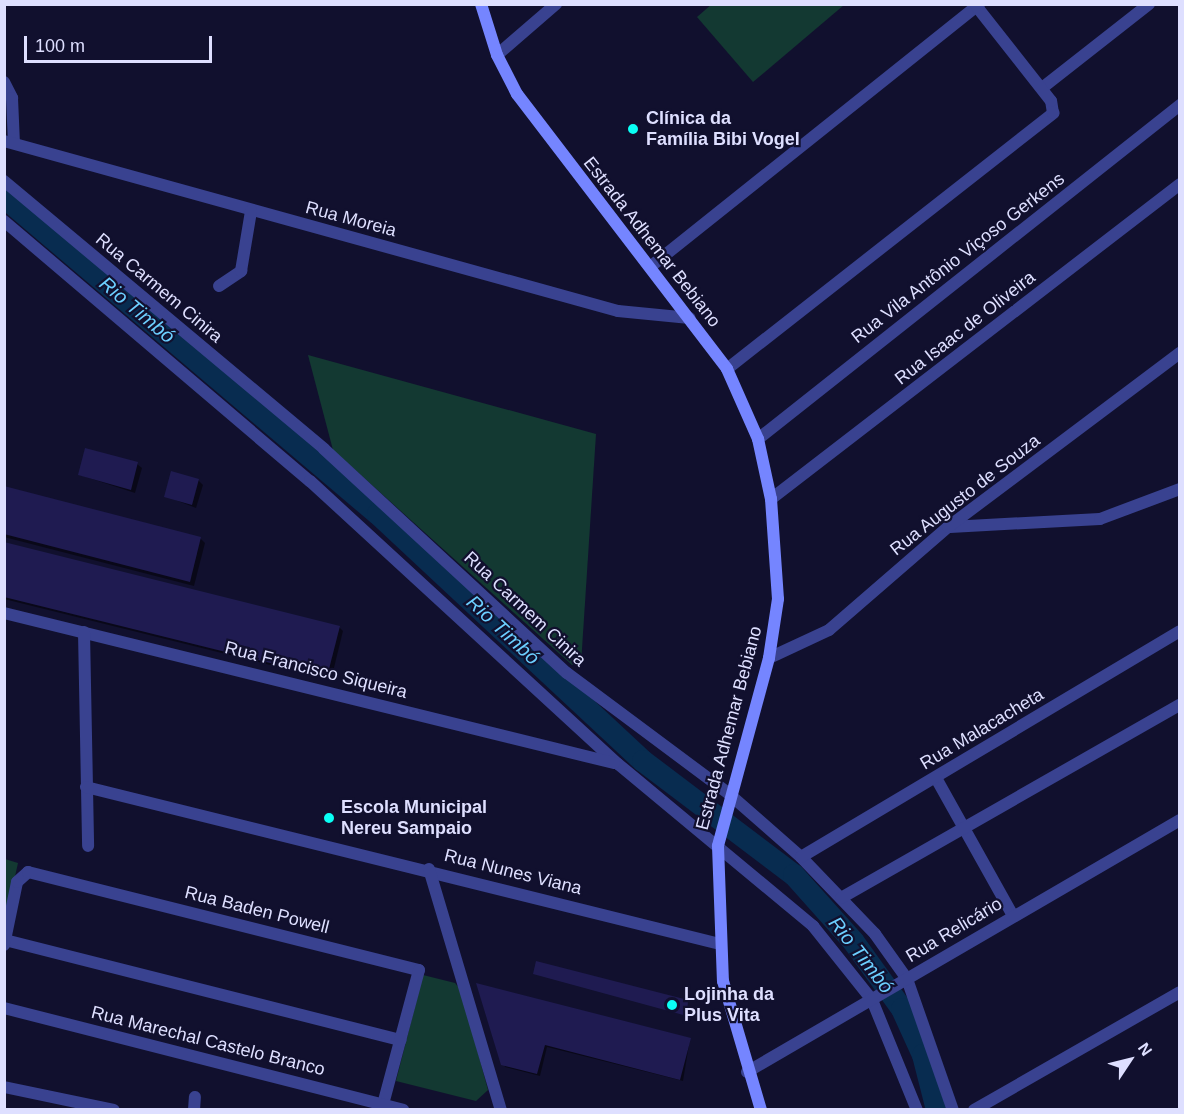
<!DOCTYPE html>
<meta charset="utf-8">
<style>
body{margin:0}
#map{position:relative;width:1184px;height:1114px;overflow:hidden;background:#11102e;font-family:Arial,sans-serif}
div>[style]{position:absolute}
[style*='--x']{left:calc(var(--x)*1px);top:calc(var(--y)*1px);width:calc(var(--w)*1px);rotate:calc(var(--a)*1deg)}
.green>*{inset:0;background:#133932}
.shadow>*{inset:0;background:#0007}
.river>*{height:22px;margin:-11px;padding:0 11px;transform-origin:11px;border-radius:11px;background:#082c50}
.building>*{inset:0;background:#1f1b51}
.minor>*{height:12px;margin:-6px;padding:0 6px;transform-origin:6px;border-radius:6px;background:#394290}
.secondary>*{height:12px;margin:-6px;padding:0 6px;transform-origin:6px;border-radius:6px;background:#7585ff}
.dots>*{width:16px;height:16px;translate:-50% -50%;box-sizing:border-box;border:3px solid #11102e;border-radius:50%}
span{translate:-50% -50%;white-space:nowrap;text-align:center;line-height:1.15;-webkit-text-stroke:4.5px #11102e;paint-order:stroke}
.poi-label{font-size:18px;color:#dedfff;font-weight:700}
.left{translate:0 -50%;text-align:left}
.street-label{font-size:18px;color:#dedfff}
.water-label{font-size:20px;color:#6ccfff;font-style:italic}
.frame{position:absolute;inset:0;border:6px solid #dedfff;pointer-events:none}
.north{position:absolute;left:1100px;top:1030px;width:60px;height:60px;-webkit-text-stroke:4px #11102e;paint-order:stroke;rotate:55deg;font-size:16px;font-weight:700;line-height:24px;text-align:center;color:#dedfff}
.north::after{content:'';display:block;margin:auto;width:21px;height:27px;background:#dedfff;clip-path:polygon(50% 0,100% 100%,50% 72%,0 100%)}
.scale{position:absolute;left:24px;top:36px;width:188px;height:27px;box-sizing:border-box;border:3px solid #dedfff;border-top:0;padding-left:8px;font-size:18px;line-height:21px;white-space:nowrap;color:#dedfff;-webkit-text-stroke:4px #11102e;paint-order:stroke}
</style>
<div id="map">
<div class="green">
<div style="clip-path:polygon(712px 4px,844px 4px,844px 5px,753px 82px,697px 17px)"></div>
<div style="clip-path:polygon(308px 355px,596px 434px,581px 664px,572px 665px,333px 450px)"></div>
<div style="clip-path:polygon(5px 859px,18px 863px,5px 921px,4px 859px)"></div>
<div style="clip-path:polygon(423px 975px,455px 983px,461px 990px,488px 1090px,476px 1101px,396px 1081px)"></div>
</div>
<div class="shadow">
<div style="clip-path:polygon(137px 464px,142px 468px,135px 493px,80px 475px)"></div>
<div style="clip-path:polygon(198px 480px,203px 485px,196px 508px,165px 496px)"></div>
<div style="clip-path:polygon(4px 488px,201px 539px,205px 543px,194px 586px,4px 537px)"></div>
<div style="clip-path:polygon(4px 544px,339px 627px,343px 631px,331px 680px,4px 599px)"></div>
<div style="clip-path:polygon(478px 985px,690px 1039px,683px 1081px,547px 1047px,540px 1076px,505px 1067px)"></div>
</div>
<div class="river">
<div style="--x:4;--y:197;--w:490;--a:40.3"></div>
<div style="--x:378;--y:514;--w:362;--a:43"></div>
<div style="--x:643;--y:761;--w:189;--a:37.1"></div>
<div style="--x:794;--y:875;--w:89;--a:48.2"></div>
<div style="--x:853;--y:941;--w:84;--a:54.2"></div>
<div style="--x:902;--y:1009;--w:51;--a:65.5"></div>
<div style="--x:923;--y:1055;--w:57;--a:75.7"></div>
</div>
<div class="building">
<div style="clip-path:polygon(85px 448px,138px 462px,131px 490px,78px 475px)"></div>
<div style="clip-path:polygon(171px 471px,199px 479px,192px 505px,164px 497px)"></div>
<div style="clip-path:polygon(4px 486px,201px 537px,190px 582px,4px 534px)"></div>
<div style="clip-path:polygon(4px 542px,340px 626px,327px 677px,4px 597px)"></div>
<div style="clip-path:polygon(536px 961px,688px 1000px,687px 1016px,533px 974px)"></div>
<div style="clip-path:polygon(476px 983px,691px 1038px,680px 1080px,545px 1045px,537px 1074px,501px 1065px)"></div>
</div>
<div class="minor">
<div style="--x:497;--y:55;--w:78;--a:-40.8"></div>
<div style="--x:4;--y:82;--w:18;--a:63"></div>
<div style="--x:12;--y:98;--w:45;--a:87.5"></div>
<div style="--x:1042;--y:88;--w:136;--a:-38.1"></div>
<div style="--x:4;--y:141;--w:637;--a:15.48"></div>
<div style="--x:618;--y:311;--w:72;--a:5.6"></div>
<div style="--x:4;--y:181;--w:417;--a:39.9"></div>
<div style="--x:324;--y:449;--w:330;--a:42.7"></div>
<div style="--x:567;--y:673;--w:201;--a:36.7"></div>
<div style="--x:728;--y:793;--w:97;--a:41.2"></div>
<div style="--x:801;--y:857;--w:107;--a:46.1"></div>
<div style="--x:875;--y:934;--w:55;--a:54.6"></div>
<div style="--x:907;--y:979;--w:139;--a:70.7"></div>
<div style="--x:4;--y:221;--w:402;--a:40.4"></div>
<div style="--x:310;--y:481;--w:418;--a:42.6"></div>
<div style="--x:618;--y:764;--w:254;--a:39.7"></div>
<div style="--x:813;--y:926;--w:95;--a:51.4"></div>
<div style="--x:872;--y:1000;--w:119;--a:67.8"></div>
<div style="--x:650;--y:267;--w:421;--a:-38.6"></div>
<div style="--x:219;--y:286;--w:27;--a:-34"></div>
<div style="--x:241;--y:271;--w:61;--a:-80.5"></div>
<div style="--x:727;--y:369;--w:415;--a:-38.1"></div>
<div style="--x:1053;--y:113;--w:12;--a:-99"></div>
<div style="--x:1051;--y:101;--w:120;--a:-128.2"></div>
<div style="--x:758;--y:439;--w:538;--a:-38.36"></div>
<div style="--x:771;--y:499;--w:516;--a:-37.6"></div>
<div style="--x:950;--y:527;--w:150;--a:-3.1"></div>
<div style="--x:1100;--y:519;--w:85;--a:-20.6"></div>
<div style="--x:4;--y:613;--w:628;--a:13.82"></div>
<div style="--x:84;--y:632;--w:214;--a:88.9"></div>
<div style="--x:769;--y:658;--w:66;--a:-25"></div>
<div style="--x:829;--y:630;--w:157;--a:-40.9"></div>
<div style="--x:948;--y:527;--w:290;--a:-36.9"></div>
<div style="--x:936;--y:778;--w:158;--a:60.8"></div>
<div style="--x:86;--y:787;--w:653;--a:13.91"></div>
<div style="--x:801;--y:857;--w:441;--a:-30.8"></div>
<div style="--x:429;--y:869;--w:252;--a:73.4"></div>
<div style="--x:841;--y:898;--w:390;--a:-29.7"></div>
<div style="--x:5;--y:940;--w:408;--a:14.2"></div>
<div style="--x:4;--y:945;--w:64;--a:-78.3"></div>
<div style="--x:17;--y:882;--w:15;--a:-42"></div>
<div style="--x:28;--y:872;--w:403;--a:14.1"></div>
<div style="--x:419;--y:970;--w:139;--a:105"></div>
<div style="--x:4;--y:1008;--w:412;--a:14.3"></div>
<div style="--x:747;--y:1072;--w:501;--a:-30.2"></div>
<div style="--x:4;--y:1087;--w:112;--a:11.8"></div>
<div style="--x:194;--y:1110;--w:13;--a:-86"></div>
<div style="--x:974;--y:1110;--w:237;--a:-29.8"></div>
</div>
<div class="secondary">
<div style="--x:481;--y:4;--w:53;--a:72.6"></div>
<div style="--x:497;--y:55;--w:44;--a:62.9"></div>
<div style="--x:517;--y:94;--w:346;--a:52.6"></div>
<div style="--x:727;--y:369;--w:77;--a:66.1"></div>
<div style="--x:758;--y:439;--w:61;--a:77.8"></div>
<div style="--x:771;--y:499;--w:100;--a:86"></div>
<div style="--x:778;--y:599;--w:60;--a:98.7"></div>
<div style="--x:769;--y:658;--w:195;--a:105.2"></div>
<div style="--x:718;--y:846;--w:135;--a:87.9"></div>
<div style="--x:723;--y:981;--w:134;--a:73.6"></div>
</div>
<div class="dots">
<div style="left:633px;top:129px;background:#0afff5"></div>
<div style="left:329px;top:818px;background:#0afff5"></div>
<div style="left:672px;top:1005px;background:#0afff5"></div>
</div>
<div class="poi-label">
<span class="left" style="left:646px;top:129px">Clínica da<br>Família Bibi Vogel</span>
<span class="left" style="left:341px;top:818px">Escola Municipal<br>Nereu Sampaio</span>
<span class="left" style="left:684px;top:1005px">Lojinha da<br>Plus Vita</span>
</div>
<div class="street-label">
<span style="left:351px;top:219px;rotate:15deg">Rua Moreia</span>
<span style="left:652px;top:242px;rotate:52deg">Estrada Adhemar Bebiano</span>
<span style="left:958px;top:258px;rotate:-38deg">Rua Vila Antônio Viçoso Gerkens</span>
<span style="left:159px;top:288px;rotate:40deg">Rua Carmem Cinira</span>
<span style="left:965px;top:328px;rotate:-38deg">Rua Isaac de Oliveira</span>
<span style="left:965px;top:495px;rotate:-38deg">Rua Augusto de Souza</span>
<span style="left:525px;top:609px;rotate:43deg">Rua Carmem Cinira</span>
<span style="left:316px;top:670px;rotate:14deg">Rua Francisco Siqueira</span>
<span style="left:729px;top:728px;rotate:-75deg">Estrada Adhemar Bebiano</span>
<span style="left:982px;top:729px;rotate:-31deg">Rua Malacacheta</span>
<span style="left:513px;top:872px;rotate:14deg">Rua Nunes Viana</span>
<span style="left:257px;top:910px;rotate:14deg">Rua Baden Powell</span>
<span style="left:954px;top:930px;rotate:-31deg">Rua Relicário</span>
<span style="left:208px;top:1041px;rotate:14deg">Rua Marechal Castelo Branco</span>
</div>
<div class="water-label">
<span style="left:137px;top:310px;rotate:40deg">Rio Timbó</span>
<span style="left:503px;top:630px;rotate:43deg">Rio Timbó</span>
<span style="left:861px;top:955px;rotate:52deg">Rio Timbó</span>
</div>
<div class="frame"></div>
<div class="north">N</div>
<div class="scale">100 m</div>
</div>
